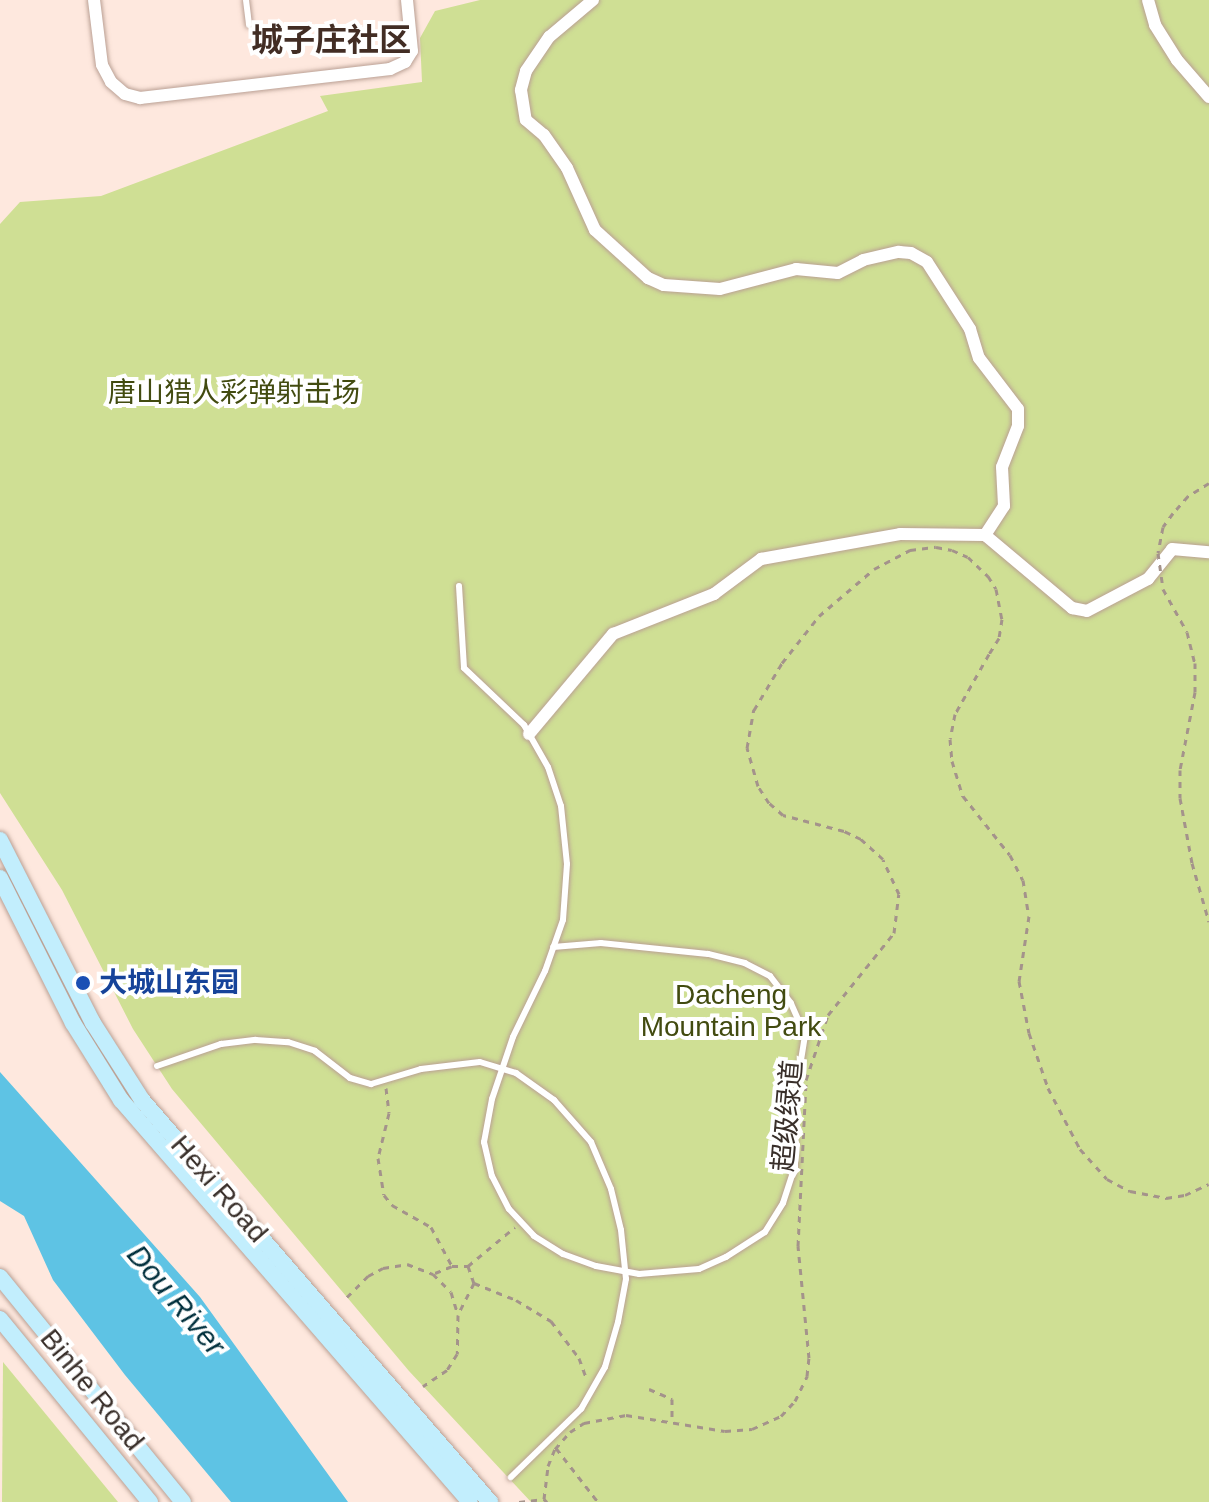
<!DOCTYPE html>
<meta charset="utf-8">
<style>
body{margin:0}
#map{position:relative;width:1209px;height:1502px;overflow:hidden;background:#fee8de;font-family:Helvetica,"Noto Sans SC",sans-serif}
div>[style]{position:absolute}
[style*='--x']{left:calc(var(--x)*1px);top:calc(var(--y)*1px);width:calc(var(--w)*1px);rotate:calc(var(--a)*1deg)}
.green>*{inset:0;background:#cfdf94}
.water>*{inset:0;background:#5ec3e4}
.path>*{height:3px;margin-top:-1.5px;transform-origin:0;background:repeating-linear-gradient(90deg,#a4938b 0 6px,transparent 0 12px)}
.roads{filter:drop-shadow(0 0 2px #baa094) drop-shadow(0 0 2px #baa094)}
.lane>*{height:6px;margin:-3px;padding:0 3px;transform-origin:3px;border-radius:3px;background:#fff}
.street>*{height:12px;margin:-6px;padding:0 6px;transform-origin:6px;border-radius:6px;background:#fff}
.secondary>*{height:16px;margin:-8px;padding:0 8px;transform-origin:8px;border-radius:8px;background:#c2eefd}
.path-bridge>*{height:3px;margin-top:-1.5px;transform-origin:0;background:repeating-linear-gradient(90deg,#a4938b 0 6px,transparent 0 12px)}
.dots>*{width:22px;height:22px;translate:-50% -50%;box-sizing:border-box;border:4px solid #fff;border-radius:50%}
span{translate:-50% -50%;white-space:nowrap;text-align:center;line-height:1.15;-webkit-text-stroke:8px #fff;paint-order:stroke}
.park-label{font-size:28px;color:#424b10}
.transit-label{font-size:28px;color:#164399;font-weight:700}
.left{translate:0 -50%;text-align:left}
.street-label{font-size:28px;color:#392f2a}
.water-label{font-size:30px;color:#002f3c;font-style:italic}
.quarter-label{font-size:32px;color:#422d24;font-weight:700}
</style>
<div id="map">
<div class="green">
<div style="clip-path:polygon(480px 0,1209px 0,1209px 1502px,531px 1502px,409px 1371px,172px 1089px,133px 1029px,62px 890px,0 793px,0 224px,20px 202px,101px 196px,328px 111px,320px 96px,422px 82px,420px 38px,435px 11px)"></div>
<div style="clip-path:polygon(3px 1362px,118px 1502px,2px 1502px)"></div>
</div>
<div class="water">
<div style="clip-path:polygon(0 1072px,200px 1297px,348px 1502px,231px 1502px,125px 1375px,53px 1280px,24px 1216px,0 1201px)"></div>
</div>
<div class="path">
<div style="--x:989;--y:654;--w:69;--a:119.5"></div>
<div style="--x:955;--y:714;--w:25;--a:101"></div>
<div style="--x:950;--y:739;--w:22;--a:85"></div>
<div style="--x:952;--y:761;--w:37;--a:73"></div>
<div style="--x:963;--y:796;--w:75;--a:51.5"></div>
<div style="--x:1010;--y:855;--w:28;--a:63"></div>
<div style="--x:1023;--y:880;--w:36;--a:81"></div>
<div style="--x:1029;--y:916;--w:66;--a:98.7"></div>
<div style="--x:1019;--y:981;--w:53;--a:79.1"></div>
<div style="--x:1029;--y:1033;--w:58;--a:70.9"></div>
<div style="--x:1048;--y:1088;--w:69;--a:62.3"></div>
<div style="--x:1080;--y:1149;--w:40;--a:48"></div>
<div style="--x:1107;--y:1179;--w:26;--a:28"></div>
<div style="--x:1130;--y:1191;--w:37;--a:11"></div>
<div style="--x:1166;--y:1198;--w:19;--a:-9"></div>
<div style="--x:1185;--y:1195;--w:26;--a:-25"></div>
<div style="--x:386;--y:1088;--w:25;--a:83"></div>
<div style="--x:389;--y:1113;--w:46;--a:103.7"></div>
<div style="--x:378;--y:1158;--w:37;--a:81"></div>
<div style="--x:384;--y:1195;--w:13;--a:51"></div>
<div style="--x:392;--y:1205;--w:45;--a:29.4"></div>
<div style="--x:431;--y:1227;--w:44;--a:61.7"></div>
<div style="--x:468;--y:1266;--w:61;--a:-39.7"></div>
<div style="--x:435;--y:1273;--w:18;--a:-22"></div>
<div style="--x:452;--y:1266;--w:16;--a:0"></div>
<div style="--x:468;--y:1266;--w:18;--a:71"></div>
<div style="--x:474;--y:1283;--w:36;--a:117"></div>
<div style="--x:474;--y:1283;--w:45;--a:22"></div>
<div style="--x:516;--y:1300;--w:41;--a:31"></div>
<div style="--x:551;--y:1321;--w:46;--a:52.9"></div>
<div style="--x:579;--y:1358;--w:23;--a:70"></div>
<div style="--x:347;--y:1297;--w:30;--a:-45"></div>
<div style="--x:368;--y:1276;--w:17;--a:-28"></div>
<div style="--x:383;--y:1268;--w:24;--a:-9"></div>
<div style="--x:407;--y:1264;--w:28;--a:21"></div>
<div style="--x:433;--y:1274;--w:25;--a:45"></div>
<div style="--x:451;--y:1292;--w:24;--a:73"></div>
<div style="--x:458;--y:1315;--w:39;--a:91"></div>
<div style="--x:457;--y:1354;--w:19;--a:122"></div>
<div style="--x:447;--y:1370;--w:29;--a:146"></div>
<div style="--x:649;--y:1389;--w:25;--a:23"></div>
<div style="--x:672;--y:1399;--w:22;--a:90"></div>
<div style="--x:556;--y:1448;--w:68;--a:52.1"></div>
<div style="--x:519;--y:1502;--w:25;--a:-7"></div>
</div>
<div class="roads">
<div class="lane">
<div style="--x:246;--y:0;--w:25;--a:83"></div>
<div style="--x:459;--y:586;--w:82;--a:86.5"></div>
<div style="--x:464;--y:668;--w:83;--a:43.5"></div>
<div style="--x:524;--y:725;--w:48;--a:60.3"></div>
<div style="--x:548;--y:767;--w:41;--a:71.6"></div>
<div style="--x:561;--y:806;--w:58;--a:84.1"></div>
<div style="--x:567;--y:864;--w:56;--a:94.1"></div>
<div style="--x:563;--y:920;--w:54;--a:109.4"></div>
<div style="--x:545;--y:971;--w:73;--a:115.9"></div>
<div style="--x:513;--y:1037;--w:65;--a:108.7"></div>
<div style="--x:492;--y:1099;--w:44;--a:100.5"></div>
<div style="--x:484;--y:1142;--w:35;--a:77"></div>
<div style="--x:492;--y:1176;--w:37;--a:63"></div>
<div style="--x:509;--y:1209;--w:37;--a:47"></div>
<div style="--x:534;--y:1236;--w:34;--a:32"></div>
<div style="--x:563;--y:1254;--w:35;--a:20"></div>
<div style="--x:596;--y:1266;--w:44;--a:10.5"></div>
<div style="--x:639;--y:1274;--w:60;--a:-4.8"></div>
<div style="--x:699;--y:1269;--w:30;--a:-24"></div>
<div style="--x:726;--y:1257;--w:46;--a:-32.7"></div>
<div style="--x:765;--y:1232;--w:34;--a:-58"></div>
<div style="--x:783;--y:1203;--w:38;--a:-72"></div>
<div style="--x:795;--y:1167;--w:63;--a:-90.9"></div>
<div style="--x:794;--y:1104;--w:70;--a:-80.9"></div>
<div style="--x:805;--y:1035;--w:35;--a:-114"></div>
<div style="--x:791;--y:1003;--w:34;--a:-128"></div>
<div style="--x:770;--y:976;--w:28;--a:-153"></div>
<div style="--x:745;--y:963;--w:38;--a:-166"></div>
<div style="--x:708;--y:954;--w:108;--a:-174.1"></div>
<div style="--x:601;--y:943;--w:48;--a:175.2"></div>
<div style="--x:157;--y:1066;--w:68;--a:-19"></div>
<div style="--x:221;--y:1044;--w:35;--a:-7"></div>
<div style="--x:256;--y:1040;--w:32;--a:4"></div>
<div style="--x:288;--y:1042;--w:28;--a:18"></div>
<div style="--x:315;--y:1051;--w:44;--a:37.6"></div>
<div style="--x:350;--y:1078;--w:22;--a:16"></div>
<div style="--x:371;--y:1084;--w:52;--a:-16.7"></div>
<div style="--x:421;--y:1069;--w:59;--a:-6.8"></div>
<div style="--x:480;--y:1062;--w:38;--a:17"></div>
<div style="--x:516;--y:1073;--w:47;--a:35.4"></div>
<div style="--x:554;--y:1100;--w:56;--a:48.6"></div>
<div style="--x:591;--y:1142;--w:51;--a:66.9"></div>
<div style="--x:611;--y:1189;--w:42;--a:76.3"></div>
<div style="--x:621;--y:1230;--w:49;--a:84.2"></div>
<div style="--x:626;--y:1279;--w:44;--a:100.5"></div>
<div style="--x:618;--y:1322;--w:47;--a:106.1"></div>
<div style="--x:605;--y:1367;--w:48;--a:119.7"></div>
<div style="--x:581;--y:1409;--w:98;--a:135.8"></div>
</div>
<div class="street">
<div style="--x:94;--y:0;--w:65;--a:83"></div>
<div style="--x:102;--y:65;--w:19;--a:62"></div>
<div style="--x:111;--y:82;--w:18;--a:41"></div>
<div style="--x:125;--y:94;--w:16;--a:15"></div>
<div style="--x:140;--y:98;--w:252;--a:-6.6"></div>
<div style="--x:390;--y:69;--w:17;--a:-25"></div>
<div style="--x:405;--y:62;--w:13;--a:-58"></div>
<div style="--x:412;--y:51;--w:51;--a:-95.6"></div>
<div style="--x:593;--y:0;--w:57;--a:139.9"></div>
<div style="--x:549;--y:37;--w:41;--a:124.1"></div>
<div style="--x:526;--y:71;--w:20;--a:105"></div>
<div style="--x:521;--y:90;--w:30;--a:81"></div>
<div style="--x:526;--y:120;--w:23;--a:40"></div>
<div style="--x:544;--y:135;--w:40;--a:55.1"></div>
<div style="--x:567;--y:168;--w:68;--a:65.7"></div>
<div style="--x:595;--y:230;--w:72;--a:42.2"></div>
<div style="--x:648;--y:278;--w:17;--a:24"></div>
<div style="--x:664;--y:285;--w:56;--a:4.1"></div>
<div style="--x:720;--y:289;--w:79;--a:-14.7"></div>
<div style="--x:796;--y:269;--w:42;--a:5.4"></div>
<div style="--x:838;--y:273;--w:28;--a:-27"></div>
<div style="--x:863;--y:260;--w:37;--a:-13"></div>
<div style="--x:899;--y:252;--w:12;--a:5"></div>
<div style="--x:911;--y:253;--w:18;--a:29"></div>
<div style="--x:927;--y:262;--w:80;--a:57.3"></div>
<div style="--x:970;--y:329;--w:30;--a:73"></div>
<div style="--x:979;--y:358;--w:64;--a:52.6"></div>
<div style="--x:1018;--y:409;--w:17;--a:90"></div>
<div style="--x:1018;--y:426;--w:44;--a:111.3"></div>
<div style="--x:1002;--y:467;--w:39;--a:87"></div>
<div style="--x:1004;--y:506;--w:35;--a:123"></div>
<div style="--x:1148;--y:0;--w:26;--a:74"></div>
<div style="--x:1155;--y:25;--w:41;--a:57.8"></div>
<div style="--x:1177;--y:60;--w:49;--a:49.1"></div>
<div style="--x:529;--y:734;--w:131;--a:-50"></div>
<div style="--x:613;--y:634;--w:109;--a:-21.6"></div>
<div style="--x:714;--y:594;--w:59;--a:-36.7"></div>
<div style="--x:761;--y:559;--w:141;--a:-10.2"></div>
<div style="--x:900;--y:534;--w:85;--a:0.7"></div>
<div style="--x:985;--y:535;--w:114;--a:40"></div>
<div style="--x:1072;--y:608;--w:15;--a:11"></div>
<div style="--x:1087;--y:611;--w:69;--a:-27.7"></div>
<div style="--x:1148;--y:579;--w:38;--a:-51"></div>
<div style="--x:1172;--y:549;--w:37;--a:5"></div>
</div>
<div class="secondary">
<div style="--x:0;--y:840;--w:205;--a:63.1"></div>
<div style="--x:93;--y:1023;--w:91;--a:57.5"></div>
<div style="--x:142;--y:1100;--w:532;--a:49.12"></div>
<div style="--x:0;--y:878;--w:162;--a:63.3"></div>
<div style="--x:73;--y:1023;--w:91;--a:58.1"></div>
<div style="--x:121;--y:1100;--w:532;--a:49.04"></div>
<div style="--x:0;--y:1277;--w:290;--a:50.9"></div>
<div style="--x:0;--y:1319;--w:237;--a:50.7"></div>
</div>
</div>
<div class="path-bridge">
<div style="--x:1209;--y:483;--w:25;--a:148"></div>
<div style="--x:1188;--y:496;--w:23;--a:131"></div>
<div style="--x:1173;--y:513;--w:17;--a:126"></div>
<div style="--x:1163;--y:527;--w:26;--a:101"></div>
<div style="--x:1158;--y:553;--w:36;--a:82"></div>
<div style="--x:1163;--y:589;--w:49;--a:60.8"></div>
<div style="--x:1187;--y:632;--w:32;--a:76"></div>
<div style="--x:1195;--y:663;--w:29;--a:90"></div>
<div style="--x:1195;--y:692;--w:79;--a:100.9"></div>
<div style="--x:1180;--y:770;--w:28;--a:90"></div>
<div style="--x:1180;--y:798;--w:66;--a:79.5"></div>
<div style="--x:1192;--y:863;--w:61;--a:73.9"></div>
<div style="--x:547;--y:1502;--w:4;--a:-135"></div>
<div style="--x:544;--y:1499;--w:33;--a:-83"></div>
<div style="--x:548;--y:1466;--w:18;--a:-68"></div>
<div style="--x:555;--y:1449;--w:23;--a:-49"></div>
<div style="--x:570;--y:1432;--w:17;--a:-33"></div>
<div style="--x:584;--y:1423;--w:43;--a:-10.8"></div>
<div style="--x:626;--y:1415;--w:100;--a:9.2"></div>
<div style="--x:725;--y:1431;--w:27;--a:-4"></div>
<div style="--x:752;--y:1429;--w:32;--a:-24"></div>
<div style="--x:781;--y:1416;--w:21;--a:-47"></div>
<div style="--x:795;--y:1401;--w:28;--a:-64"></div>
<div style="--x:807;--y:1376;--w:18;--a:-84"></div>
<div style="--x:809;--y:1358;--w:113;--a:-95.6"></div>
<div style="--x:798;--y:1246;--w:166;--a:-87.2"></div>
<div style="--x:806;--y:1080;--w:69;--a:-71.3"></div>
<div style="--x:828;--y:1015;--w:105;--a:-51.2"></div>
<div style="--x:894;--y:933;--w:39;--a:-83"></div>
<div style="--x:899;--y:894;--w:38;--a:-115"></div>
<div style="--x:883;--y:859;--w:30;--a:-138"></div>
<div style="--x:861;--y:839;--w:19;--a:-155"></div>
<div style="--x:844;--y:831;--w:63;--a:-165.3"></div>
<div style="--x:783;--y:815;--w:18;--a:-139"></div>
<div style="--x:769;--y:803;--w:20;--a:-123"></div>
<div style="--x:758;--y:786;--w:40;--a:-106"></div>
<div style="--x:747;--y:748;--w:39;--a:-80"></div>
<div style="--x:754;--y:710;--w:55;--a:-59.2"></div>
<div style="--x:782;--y:663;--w:60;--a:-51.8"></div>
<div style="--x:819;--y:616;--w:72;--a:-40.5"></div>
<div style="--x:874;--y:569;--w:41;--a:-27.8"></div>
<div style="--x:910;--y:550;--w:26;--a:-7"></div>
<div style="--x:936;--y:547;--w:16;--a:11"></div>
<div style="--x:952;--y:550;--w:17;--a:24"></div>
<div style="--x:968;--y:557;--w:28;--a:44"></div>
<div style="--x:988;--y:576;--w:15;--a:58"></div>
<div style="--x:996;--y:589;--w:31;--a:79"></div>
<div style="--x:1002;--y:619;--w:19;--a:99"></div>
<div style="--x:999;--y:638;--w:19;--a:122"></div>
</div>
<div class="dots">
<div style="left:83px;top:983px;background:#1a4fb4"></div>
</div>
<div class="park-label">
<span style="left:234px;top:393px">唐山猎人彩弹射击场</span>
<span style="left:731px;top:1011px">Dacheng<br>Mountain Park</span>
</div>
<div class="transit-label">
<span class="left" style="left:99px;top:983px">大城山东园</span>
</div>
<div class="street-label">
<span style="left:788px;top:1116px;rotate:-85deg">超级绿道</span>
<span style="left:219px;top:1189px;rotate:49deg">Hexi Road</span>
<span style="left:92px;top:1390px;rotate:51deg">Binhe Road</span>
</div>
<div class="water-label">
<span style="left:176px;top:1300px;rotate:50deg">Dou River</span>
</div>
<div class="quarter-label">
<span style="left:331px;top:40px">城子庄社区</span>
</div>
</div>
